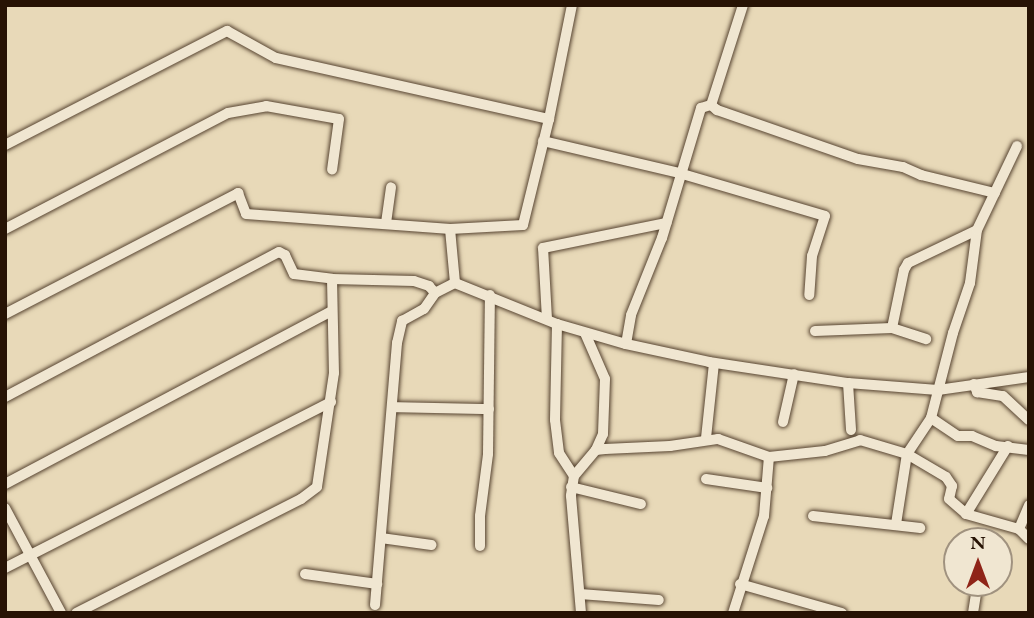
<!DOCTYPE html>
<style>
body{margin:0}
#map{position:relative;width:1034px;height:618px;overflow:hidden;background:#e8d9b8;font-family:"EB Garamond",serif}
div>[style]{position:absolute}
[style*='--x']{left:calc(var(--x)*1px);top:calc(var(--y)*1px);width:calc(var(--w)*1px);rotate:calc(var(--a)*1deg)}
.roads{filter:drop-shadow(0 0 2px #574431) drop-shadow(0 0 2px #574431)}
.street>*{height:10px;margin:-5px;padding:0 5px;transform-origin:5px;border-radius:5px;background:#f0e6d1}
span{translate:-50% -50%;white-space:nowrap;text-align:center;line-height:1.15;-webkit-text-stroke:5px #f0e6d1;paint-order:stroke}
.frame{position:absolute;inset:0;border:7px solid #271304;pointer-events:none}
.north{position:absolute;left:943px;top:527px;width:70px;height:70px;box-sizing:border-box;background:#f0e6d1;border:2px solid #a0927f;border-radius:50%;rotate:0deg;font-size:19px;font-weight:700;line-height:28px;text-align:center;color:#271304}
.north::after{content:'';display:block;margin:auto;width:24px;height:32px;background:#8f2418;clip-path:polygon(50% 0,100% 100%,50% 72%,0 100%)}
</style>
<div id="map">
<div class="roads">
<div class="street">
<div style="--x:743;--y:5;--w:105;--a:107.7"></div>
<div style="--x:711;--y:105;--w:8;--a:40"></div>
<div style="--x:717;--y:110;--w:149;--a:19.2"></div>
<div style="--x:858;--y:159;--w:46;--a:10.1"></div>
<div style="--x:903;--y:167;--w:20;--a:24"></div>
<div style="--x:921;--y:175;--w:76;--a:13.7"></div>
<div style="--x:543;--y:141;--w:140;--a:13.2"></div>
<div style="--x:679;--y:173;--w:152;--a:16.4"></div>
<div style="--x:825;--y:216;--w:42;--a:108"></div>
<div style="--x:812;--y:256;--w:39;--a:94"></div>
<div style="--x:5;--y:145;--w:250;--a:-27.2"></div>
<div style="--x:227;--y:31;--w:56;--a:28.9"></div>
<div style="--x:276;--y:58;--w:280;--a:12.6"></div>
<div style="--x:386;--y:223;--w:36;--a:-82"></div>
<div style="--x:5;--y:229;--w:251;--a:-27.5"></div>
<div style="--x:228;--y:113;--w:39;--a:-10"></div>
<div style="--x:266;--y:106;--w:74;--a:10.1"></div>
<div style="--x:339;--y:119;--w:51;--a:97.8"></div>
<div style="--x:450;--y:229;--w:54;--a:84.7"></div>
<div style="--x:455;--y:283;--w:110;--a:21.9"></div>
<div style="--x:557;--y:324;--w:72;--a:16.2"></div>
<div style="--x:626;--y:344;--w:85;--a:12.2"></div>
<div style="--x:709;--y:362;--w:141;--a:8.6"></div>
<div style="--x:848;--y:383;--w:90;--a:4.4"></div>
<div style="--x:938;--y:390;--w:92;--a:-8.1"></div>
<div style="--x:332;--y:279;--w:82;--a:1.4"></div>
<div style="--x:414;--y:281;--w:16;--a:18"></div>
<div style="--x:429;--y:286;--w:9;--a:49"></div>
<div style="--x:5;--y:314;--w:263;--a:-27.4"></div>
<div style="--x:238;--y:193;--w:22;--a:69"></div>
<div style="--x:246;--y:214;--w:205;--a:4.2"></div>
<div style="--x:450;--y:229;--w:73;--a:-3.1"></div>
<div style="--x:523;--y:225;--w:109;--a:-76.2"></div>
<div style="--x:549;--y:119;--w:116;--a:-78.6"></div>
<div style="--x:547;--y:319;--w:71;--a:-93.2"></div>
<div style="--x:543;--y:248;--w:126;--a:-11.5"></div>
<div style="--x:557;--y:324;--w:96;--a:91.2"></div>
<div style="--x:555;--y:420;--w:33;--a:83"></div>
<div style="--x:559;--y:453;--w:27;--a:57"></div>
<div style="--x:574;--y:476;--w:20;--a:99"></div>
<div style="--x:571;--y:496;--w:117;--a:85.1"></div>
<div style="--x:892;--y:328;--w:59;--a:-78.3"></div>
<div style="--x:904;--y:270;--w:8;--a:-60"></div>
<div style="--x:908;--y:263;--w:76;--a:-25.6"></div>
<div style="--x:815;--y:331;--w:77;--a:-2.2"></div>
<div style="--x:892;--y:328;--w:36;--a:18"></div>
<div style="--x:585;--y:333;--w:50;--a:66.5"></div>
<div style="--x:605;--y:379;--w:55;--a:92.1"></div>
<div style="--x:603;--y:434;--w:17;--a:114"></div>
<div style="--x:626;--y:344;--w:29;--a:-80"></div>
<div style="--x:631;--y:315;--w:83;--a:-68.1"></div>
<div style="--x:662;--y:238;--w:136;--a:-73.3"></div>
<div style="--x:701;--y:108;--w:10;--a:-17"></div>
<div style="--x:848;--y:383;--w:47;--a:86.3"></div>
<div style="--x:974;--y:384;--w:9;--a:69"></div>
<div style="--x:977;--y:392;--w:26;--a:9"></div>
<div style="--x:1003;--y:396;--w:35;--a:43"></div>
<div style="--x:5;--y:397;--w:310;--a:-27.9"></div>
<div style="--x:279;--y:252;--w:7;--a:27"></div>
<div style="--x:285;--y:255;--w:21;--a:65"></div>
<div style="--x:294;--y:274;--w:38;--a:7"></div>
<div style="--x:332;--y:279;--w:94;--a:88.8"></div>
<div style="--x:334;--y:373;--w:115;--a:98.5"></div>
<div style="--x:317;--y:487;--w:20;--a:143"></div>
<div style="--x:301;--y:499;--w:252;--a:153.1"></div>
<div style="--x:392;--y:407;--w:97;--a:1.2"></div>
<div style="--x:931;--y:418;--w:32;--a:34"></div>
<div style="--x:958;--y:436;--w:14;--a:0"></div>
<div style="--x:972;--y:436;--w:26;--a:23"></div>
<div style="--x:996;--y:446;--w:33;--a:7"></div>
<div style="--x:783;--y:422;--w:49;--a:-77.1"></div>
<div style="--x:706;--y:438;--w:75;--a:-83.9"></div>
<div style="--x:574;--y:476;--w:34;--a:-50"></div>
<div style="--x:596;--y:450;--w:9;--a:-6"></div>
<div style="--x:605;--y:449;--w:65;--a:-2.6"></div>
<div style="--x:670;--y:446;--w:49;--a:-8.3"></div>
<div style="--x:718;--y:439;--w:54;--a:19.4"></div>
<div style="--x:769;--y:457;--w:56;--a:-6.1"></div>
<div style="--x:825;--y:451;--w:37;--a:-17"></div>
<div style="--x:860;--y:440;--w:49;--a:16.6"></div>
<div style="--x:907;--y:454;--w:45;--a:30.5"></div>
<div style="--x:946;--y:477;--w:11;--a:56"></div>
<div style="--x:952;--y:486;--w:13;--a:103"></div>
<div style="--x:949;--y:499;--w:23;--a:41"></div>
<div style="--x:966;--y:514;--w:55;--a:15.8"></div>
<div style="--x:1019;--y:529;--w:14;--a:45"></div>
<div style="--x:706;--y:479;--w:62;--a:8.4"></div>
<div style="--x:5;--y:484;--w:370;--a:-27.9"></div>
<div style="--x:571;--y:487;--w:72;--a:13.7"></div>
<div style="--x:5;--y:508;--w:119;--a:61.9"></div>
<div style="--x:966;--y:514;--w:80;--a:-58.3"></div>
<div style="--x:813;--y:516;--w:108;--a:6.4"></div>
<div style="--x:896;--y:524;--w:71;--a:-81.1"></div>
<div style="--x:907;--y:454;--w:43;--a:-56.3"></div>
<div style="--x:931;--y:418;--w:88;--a:-75.5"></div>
<div style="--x:953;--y:333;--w:53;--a:-71.2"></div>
<div style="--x:970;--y:283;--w:53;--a:-82.5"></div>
<div style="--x:977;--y:230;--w:93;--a:-64.5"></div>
<div style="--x:1019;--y:529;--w:26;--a:-67"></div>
<div style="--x:381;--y:538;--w:51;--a:7.8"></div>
<div style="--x:480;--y:546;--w:30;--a:-90"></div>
<div style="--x:480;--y:516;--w:63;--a:-82.6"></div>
<div style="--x:488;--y:454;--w:159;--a:-89.3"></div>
<div style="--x:5;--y:568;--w:366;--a:-27"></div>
<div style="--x:305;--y:574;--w:73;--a:7.9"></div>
<div style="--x:740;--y:584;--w:106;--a:15.9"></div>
<div style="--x:580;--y:594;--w:79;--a:4.3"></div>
<div style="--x:375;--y:605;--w:263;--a:-85.2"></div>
<div style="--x:397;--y:343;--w:23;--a:-77"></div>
<div style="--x:402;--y:321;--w:25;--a:-29"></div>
<div style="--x:424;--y:309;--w:19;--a:-55"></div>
<div style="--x:435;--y:293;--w:22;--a:-27"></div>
<div style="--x:733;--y:613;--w:102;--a:-72.3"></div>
<div style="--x:764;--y:516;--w:59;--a:-85.2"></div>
<div style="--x:973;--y:613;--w:30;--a:-81"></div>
</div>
</div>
<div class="frame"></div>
<div class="north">N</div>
</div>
